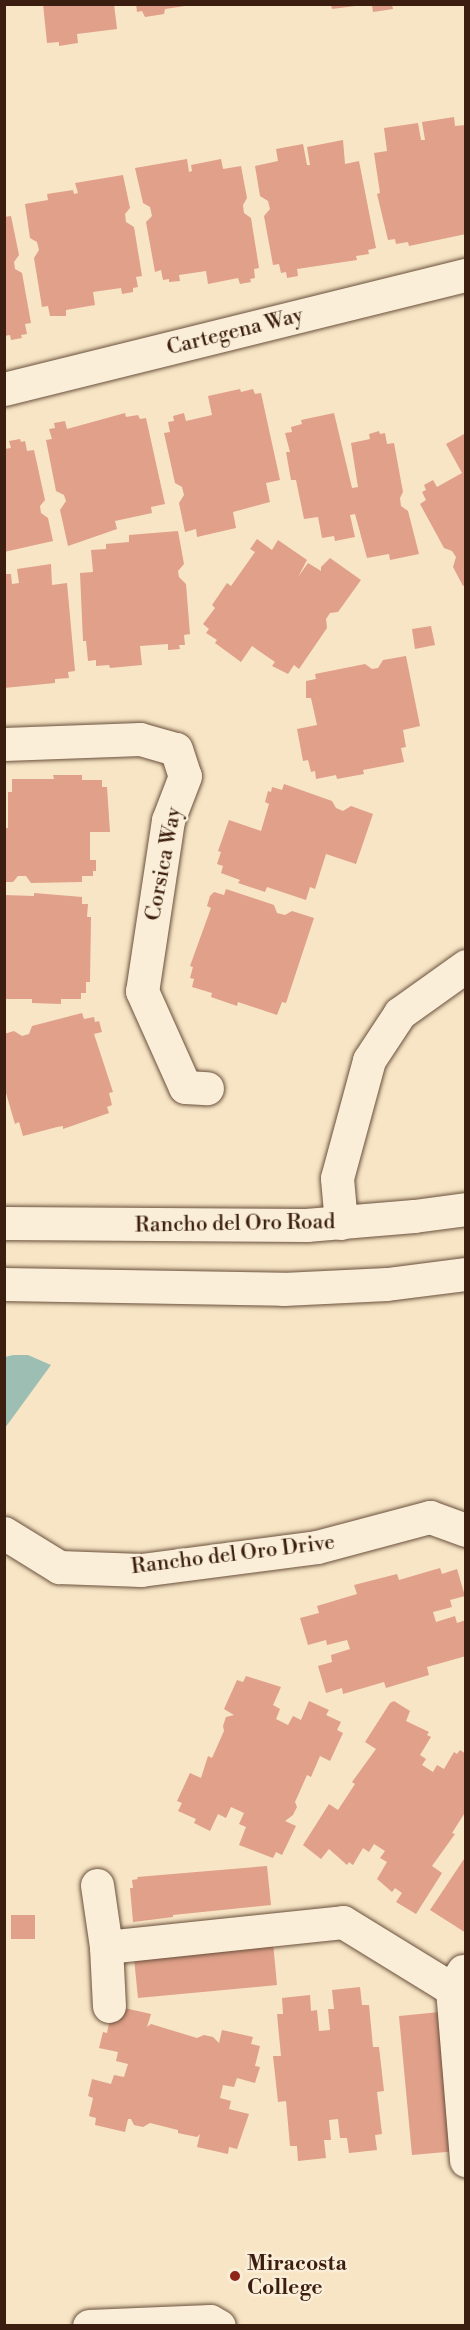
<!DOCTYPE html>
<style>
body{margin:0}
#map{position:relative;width:470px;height:2330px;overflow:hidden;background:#f7e5c5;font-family:"Libre Bodoni",serif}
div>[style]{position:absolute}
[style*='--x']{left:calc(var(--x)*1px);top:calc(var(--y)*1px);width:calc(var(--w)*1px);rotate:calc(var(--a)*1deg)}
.water>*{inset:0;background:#9dbfb3}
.building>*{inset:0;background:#e0a089}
.roads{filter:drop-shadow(0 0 2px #6a503c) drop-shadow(0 0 2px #6a503c)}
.street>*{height:33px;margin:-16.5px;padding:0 16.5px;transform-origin:16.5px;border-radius:16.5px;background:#faeed9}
.secondary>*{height:33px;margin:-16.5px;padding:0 16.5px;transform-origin:16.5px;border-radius:16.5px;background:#faeed9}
.dots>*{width:16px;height:16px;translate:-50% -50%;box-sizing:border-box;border:3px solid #faeed9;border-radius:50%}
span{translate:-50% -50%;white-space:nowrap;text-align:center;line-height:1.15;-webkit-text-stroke:5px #faeed9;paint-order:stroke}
.street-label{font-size:21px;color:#3b1e0f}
.poi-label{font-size:21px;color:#3b1e0f;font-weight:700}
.left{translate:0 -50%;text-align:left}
.frame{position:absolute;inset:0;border:6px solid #3b1e0f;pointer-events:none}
</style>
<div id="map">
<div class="water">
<div style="clip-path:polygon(13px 1355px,28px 1355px,51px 1365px,5px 1428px,5px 1357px)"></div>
</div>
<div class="building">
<div style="clip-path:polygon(43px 4px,114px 4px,117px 29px,77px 34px,78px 43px,59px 46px,59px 42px,47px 43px)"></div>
<div style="clip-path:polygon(136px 4px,185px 4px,185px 6px,165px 9px,164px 14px,145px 17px,142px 11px,137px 12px)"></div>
<div style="clip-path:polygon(331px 4px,355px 4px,355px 6px,332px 9px)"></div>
<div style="clip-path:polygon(372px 5px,392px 5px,393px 9px,373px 12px)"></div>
<div style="clip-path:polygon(454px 117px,455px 126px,466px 125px,466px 234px,409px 246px,408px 242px,396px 244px,395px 239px,388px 240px,377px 194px,380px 193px,374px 153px,387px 151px,384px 128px,418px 123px,421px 140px,425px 140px,422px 122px)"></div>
<div style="clip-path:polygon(343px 140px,345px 164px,359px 161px,376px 248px,368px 250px,369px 254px,356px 256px,357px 260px,297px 269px,298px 276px,287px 278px,286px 272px,281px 273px,279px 264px,273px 265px,264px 216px,270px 209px,268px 201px,260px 196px,255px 166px,278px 161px,276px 149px,303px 144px,307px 165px,310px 165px,307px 147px)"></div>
<div style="clip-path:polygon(187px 159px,189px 172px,192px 171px,191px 165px,221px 159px,223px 169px,241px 166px,247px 198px,243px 205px,244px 213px,251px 218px,259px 268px,254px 269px,255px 278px,250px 279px,251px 282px,240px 284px,238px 278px,208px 284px,206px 271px,179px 275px,180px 281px,169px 282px,169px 279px,163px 280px,161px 270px,155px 272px,146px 222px,152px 216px,150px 207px,143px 203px,135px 168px)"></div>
<div style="clip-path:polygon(123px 175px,130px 208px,125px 214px,126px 222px,134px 227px,142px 276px,136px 277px,138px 287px,133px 288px,133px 292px,122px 294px,121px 288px,93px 292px,95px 305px,66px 310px,66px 316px,50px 316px,48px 306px,42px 307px,34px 258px,39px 250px,37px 242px,30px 238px,25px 204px,48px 200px,47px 194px,73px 190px,74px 194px,78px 193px,75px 183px)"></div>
<div style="clip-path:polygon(11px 216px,19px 255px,14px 262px,15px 269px,22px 273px,31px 323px,25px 324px,27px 334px,21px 335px,22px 338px,11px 340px,10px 335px,4px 336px,4px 217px)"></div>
<div style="clip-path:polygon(240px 389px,241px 392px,253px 389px,255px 394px,261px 393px,280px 480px,266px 483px,270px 502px,233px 512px,236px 528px,197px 537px,196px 529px,185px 532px,179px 503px,184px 495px,182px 487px,175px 483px,164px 433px,170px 432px,168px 422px,174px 421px,173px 416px,184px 413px,186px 421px,212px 415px,208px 396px)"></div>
<div style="clip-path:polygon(125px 413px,126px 417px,138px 415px,140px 419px,146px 418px,165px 504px,151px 507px,152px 513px,115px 521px,117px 529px,68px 546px,60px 510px,66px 501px,64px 495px,56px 491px,46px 440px,52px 439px,49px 429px,55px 428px,54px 423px,65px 421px,67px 429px)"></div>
<div style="clip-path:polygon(334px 413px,352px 488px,358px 487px,351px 443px,370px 439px,369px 434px,379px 431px,380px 434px,385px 433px,387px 444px,394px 443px,403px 492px,400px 498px,401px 506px,408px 511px,419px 554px,390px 560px,389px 554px,367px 558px,355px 514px,350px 515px,355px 537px,335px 541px,334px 536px,322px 538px,318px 517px,304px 519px,296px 480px,291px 480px,286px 452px,290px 452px,285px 433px,292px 432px,291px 427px,302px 424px,301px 420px)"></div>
<div style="clip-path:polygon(466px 433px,466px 584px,463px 586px,453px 567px,456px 557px,452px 551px,444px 548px,420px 504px,426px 500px,422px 492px,426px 490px,424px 485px,433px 480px,437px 487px,462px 473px,446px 444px)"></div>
<div style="clip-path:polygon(20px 439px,21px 442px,25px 441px,27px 451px,34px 450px,45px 500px,40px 506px,41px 513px,48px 518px,53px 541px,4px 552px,4px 449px,11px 448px,9px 441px)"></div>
<div style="clip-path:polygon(178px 531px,184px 564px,178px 571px,179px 577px,186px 584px,190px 634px,184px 635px,185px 645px,179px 645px,180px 649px,168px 650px,168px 644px,140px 646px,142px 665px,110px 668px,109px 665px,96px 666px,96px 660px,88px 661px,86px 641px,83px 641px,80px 573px,93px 572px,91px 550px,106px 549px,106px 544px,129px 542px,129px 535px)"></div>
<div style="clip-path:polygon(257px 539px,272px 550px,278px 540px,307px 560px,298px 577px,308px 563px,321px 571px,321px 567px,330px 558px,361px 580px,338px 612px,330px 613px,326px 619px,327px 628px,299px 669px,294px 665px,288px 674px,272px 666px,275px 662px,252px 646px,241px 662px,215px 643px,217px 640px,206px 633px,209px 629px,203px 624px,215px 608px,212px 605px,227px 583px,231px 586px,255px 552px,250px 549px)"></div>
<div style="clip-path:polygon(51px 564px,52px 585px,67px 583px,75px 671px,68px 672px,69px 678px,55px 679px,55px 683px,4px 688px,4px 574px,11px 574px,12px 584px,19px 583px,17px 569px)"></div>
<div style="clip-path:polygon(431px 626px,435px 645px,415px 649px,412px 629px)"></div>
<div style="clip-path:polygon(406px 656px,420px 726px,403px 730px,406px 747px,401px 748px,404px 762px,363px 770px,364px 774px,337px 779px,336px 775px,316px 779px,315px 771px,311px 772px,308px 760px,303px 761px,297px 729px,317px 725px,311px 698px,306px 698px,306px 681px,316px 679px,315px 674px,365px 664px,372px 669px,378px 668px,383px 660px)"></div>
<div style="clip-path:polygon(53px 775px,82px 775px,82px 780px,102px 780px,102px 787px,107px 787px,110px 832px,90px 832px,90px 860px,96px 860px,96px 871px,93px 871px,93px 876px,82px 876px,82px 882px,31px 883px,26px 876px,18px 876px,13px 882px,4px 882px,4px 828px,8px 828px,8px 792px,12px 792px,12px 779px,54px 779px)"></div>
<div style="clip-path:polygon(284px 784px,332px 801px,336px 808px,343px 811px,351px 806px,373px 814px,356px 864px,326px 854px,315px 889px,310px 887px,306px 900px,267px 887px,265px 892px,238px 883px,240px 880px,221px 873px,223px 866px,217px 864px,221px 852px,218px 851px,229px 820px,261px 831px,269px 804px,265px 802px,268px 791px,271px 792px,272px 787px,282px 790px)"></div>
<div style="clip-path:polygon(226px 889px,274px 905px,277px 913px,285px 915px,292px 911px,314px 918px,286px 1003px,282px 1002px,277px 1015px,238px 1002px,237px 1006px,211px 997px,212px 993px,192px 987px,194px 979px,190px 978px,193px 967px,190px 966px,211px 908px,207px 906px,210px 896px,214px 892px,224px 895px)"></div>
<div style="clip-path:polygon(34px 893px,82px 897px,82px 904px,88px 904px,87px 917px,91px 917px,90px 982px,86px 982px,86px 993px,81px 993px,81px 999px,61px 999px,61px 1004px,32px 1003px,32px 999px,4px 999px,4px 895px,34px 896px)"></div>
<div style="clip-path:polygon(82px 1013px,84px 1019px,94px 1017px,95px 1022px,99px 1021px,102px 1032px,94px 1034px,113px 1092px,109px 1093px,112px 1105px,107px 1107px,109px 1113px,63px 1129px,63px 1126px,57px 1127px,23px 1136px,19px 1122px,15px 1124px,4px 1086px,4px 1034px,14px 1031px,22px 1036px,29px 1034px,32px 1026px)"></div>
<div style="clip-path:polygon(440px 1568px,442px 1574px,457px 1569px,465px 1596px,450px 1600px,452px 1607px,433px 1612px,436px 1622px,455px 1616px,457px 1623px,466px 1620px,466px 1656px,427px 1667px,429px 1675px,386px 1688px,384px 1682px,343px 1694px,342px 1688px,326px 1693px,318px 1666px,332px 1662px,331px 1655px,350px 1649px,347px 1640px,327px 1645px,326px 1640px,308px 1645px,300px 1618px,319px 1613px,317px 1606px,357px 1594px,354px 1585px,397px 1574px,399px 1580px)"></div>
<div style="clip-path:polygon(246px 1676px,281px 1687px,273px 1705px,280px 1709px,276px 1719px,288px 1725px,293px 1716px,301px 1720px,309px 1701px,329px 1710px,326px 1715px,341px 1722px,337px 1730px,343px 1733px,330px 1761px,320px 1756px,311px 1777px,307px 1775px,295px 1802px,297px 1807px,293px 1815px,285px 1821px,296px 1826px,282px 1855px,276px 1852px,273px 1858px,239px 1845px,246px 1827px,239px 1824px,244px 1813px,231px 1807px,226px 1818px,218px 1814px,210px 1831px,194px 1823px,196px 1819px,178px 1811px,182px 1803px,177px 1801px,190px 1773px,201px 1778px,208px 1756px,212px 1758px,224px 1731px,223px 1726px,226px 1717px,234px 1715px,224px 1709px,237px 1680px,243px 1682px)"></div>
<div style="clip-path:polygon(394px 1701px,410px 1711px,406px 1721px,429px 1732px,427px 1735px,431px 1737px,420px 1755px,426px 1759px,422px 1765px,433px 1772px,437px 1765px,444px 1769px,454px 1752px,457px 1754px,460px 1750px,466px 1754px,466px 1811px,452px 1833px,455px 1834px,432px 1866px,442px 1873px,416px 1914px,396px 1902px,402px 1893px,395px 1888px,392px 1892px,377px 1879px,387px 1862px,380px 1858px,385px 1851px,374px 1844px,369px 1852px,363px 1848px,353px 1865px,349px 1862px,347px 1865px,329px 1849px,321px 1859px,303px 1845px,329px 1804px,338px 1810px,355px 1784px,352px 1782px,376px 1749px,365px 1742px,390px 1703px)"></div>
<div style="clip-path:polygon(466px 1856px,466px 1933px,430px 1910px)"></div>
<div style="clip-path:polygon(267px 1866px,271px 1905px,173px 1915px,173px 1917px,133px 1922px,130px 1888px,133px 1888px,132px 1880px,138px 1879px,137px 1877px)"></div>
<div style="clip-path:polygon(11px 1915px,35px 1915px,35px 1939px,11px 1939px)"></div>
<div style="clip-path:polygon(273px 1943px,277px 1985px,138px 1998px,134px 1958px)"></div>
<div style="clip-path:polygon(360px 1987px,362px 2005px,369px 2005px,373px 2047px,379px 2047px,384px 2091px,377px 2092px,382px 2134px,375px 2135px,377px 2150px,349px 2153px,347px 2138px,340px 2138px,338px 2119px,329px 2120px,331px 2140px,324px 2140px,326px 2158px,298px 2161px,297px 2146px,290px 2146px,286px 2101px,278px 2102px,273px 2056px,281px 2056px,277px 2014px,283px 2014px,282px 1998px,310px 1995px,311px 2011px,317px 2010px,319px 2031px,330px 2030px,328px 2009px,334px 2009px,332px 1990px)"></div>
<div style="clip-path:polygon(120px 2007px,151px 2014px,147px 2027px,151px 2024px,197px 2038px,204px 2035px,213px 2037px,219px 2043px,222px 2030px,253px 2037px,251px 2044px,260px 2046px,255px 2066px,260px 2067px,255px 2083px,237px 2078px,234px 2087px,223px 2085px,220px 2098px,231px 2101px,229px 2109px,249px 2114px,237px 2149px,229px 2147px,228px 2154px,197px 2147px,200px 2134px,197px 2137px,178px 2133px,178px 2130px,150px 2123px,143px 2127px,134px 2125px,131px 2119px,128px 2119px,125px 2132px,95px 2125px,96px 2118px,89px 2116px,93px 2098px,88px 2096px,92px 2079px,111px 2084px,114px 2075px,124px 2077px,128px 2064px,116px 2061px,118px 2052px,99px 2048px,103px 2032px,107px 2033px,111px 2014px)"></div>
<div style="clip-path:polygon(440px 2012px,457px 2151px,412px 2155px,399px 2016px)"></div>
</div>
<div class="roads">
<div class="street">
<div style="--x:4;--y:389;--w:476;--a:-13.9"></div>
<div style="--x:4;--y:744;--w:136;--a:-2.1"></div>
<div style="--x:140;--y:739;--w:37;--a:16"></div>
<div style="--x:176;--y:749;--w:28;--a:72"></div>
<div style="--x:185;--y:776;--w:47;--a:111.1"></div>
<div style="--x:168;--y:820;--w:173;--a:98.6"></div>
<div style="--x:142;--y:991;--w:105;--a:65.9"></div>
<div style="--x:185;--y:1087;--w:22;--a:3"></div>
<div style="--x:341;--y:1223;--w:45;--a:-95.1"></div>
<div style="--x:337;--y:1178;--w:122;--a:-74.8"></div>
<div style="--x:369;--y:1060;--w:56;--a:-56.6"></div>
<div style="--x:400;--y:1013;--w:81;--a:-35.5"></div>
<div style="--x:4;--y:1533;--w:65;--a:31.7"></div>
<div style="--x:59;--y:1567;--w:82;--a:2.1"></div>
<div style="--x:141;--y:1570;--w:177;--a:-7.4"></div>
<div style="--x:317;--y:1547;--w:117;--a:-14.9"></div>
<div style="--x:430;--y:1517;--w:38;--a:20"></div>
<div style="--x:97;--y:1885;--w:63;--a:81.7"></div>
<div style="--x:106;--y:1947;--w:59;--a:87.1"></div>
<div style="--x:106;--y:1947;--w:238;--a:-6"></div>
<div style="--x:343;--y:1922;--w:128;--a:31.6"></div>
<div style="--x:452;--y:1989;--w:14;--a:-4"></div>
<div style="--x:463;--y:1971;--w:21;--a:121"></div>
<div style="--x:452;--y:1989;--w:172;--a:85.3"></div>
</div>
<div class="secondary">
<div style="--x:4;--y:1223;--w:302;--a:0.4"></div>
<div style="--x:306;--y:1225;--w:108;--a:-4.8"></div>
<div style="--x:414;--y:1216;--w:52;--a:-7.7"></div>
<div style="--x:4;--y:1284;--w:279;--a:1"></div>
<div style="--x:283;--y:1289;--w:104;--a:-2.8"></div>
<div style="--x:387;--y:1284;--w:80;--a:-7.2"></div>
<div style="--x:89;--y:2326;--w:121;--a:-2.4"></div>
<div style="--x:210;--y:2321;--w:10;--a:29"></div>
</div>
</div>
<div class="dots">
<div style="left:235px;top:2276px;background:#8f2418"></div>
</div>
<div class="street-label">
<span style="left:235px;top:332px;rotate:-14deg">Cartegena Way</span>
<span style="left:164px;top:864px;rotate:-79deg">Corsica Way</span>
<span style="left:235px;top:1224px;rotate:-1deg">Rancho del Oro Road</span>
<span style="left:233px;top:1555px;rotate:-7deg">Rancho del Oro Drive</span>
</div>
<div class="poi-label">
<span class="left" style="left:247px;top:2276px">Miracosta<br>College</span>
</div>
<div class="frame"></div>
</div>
